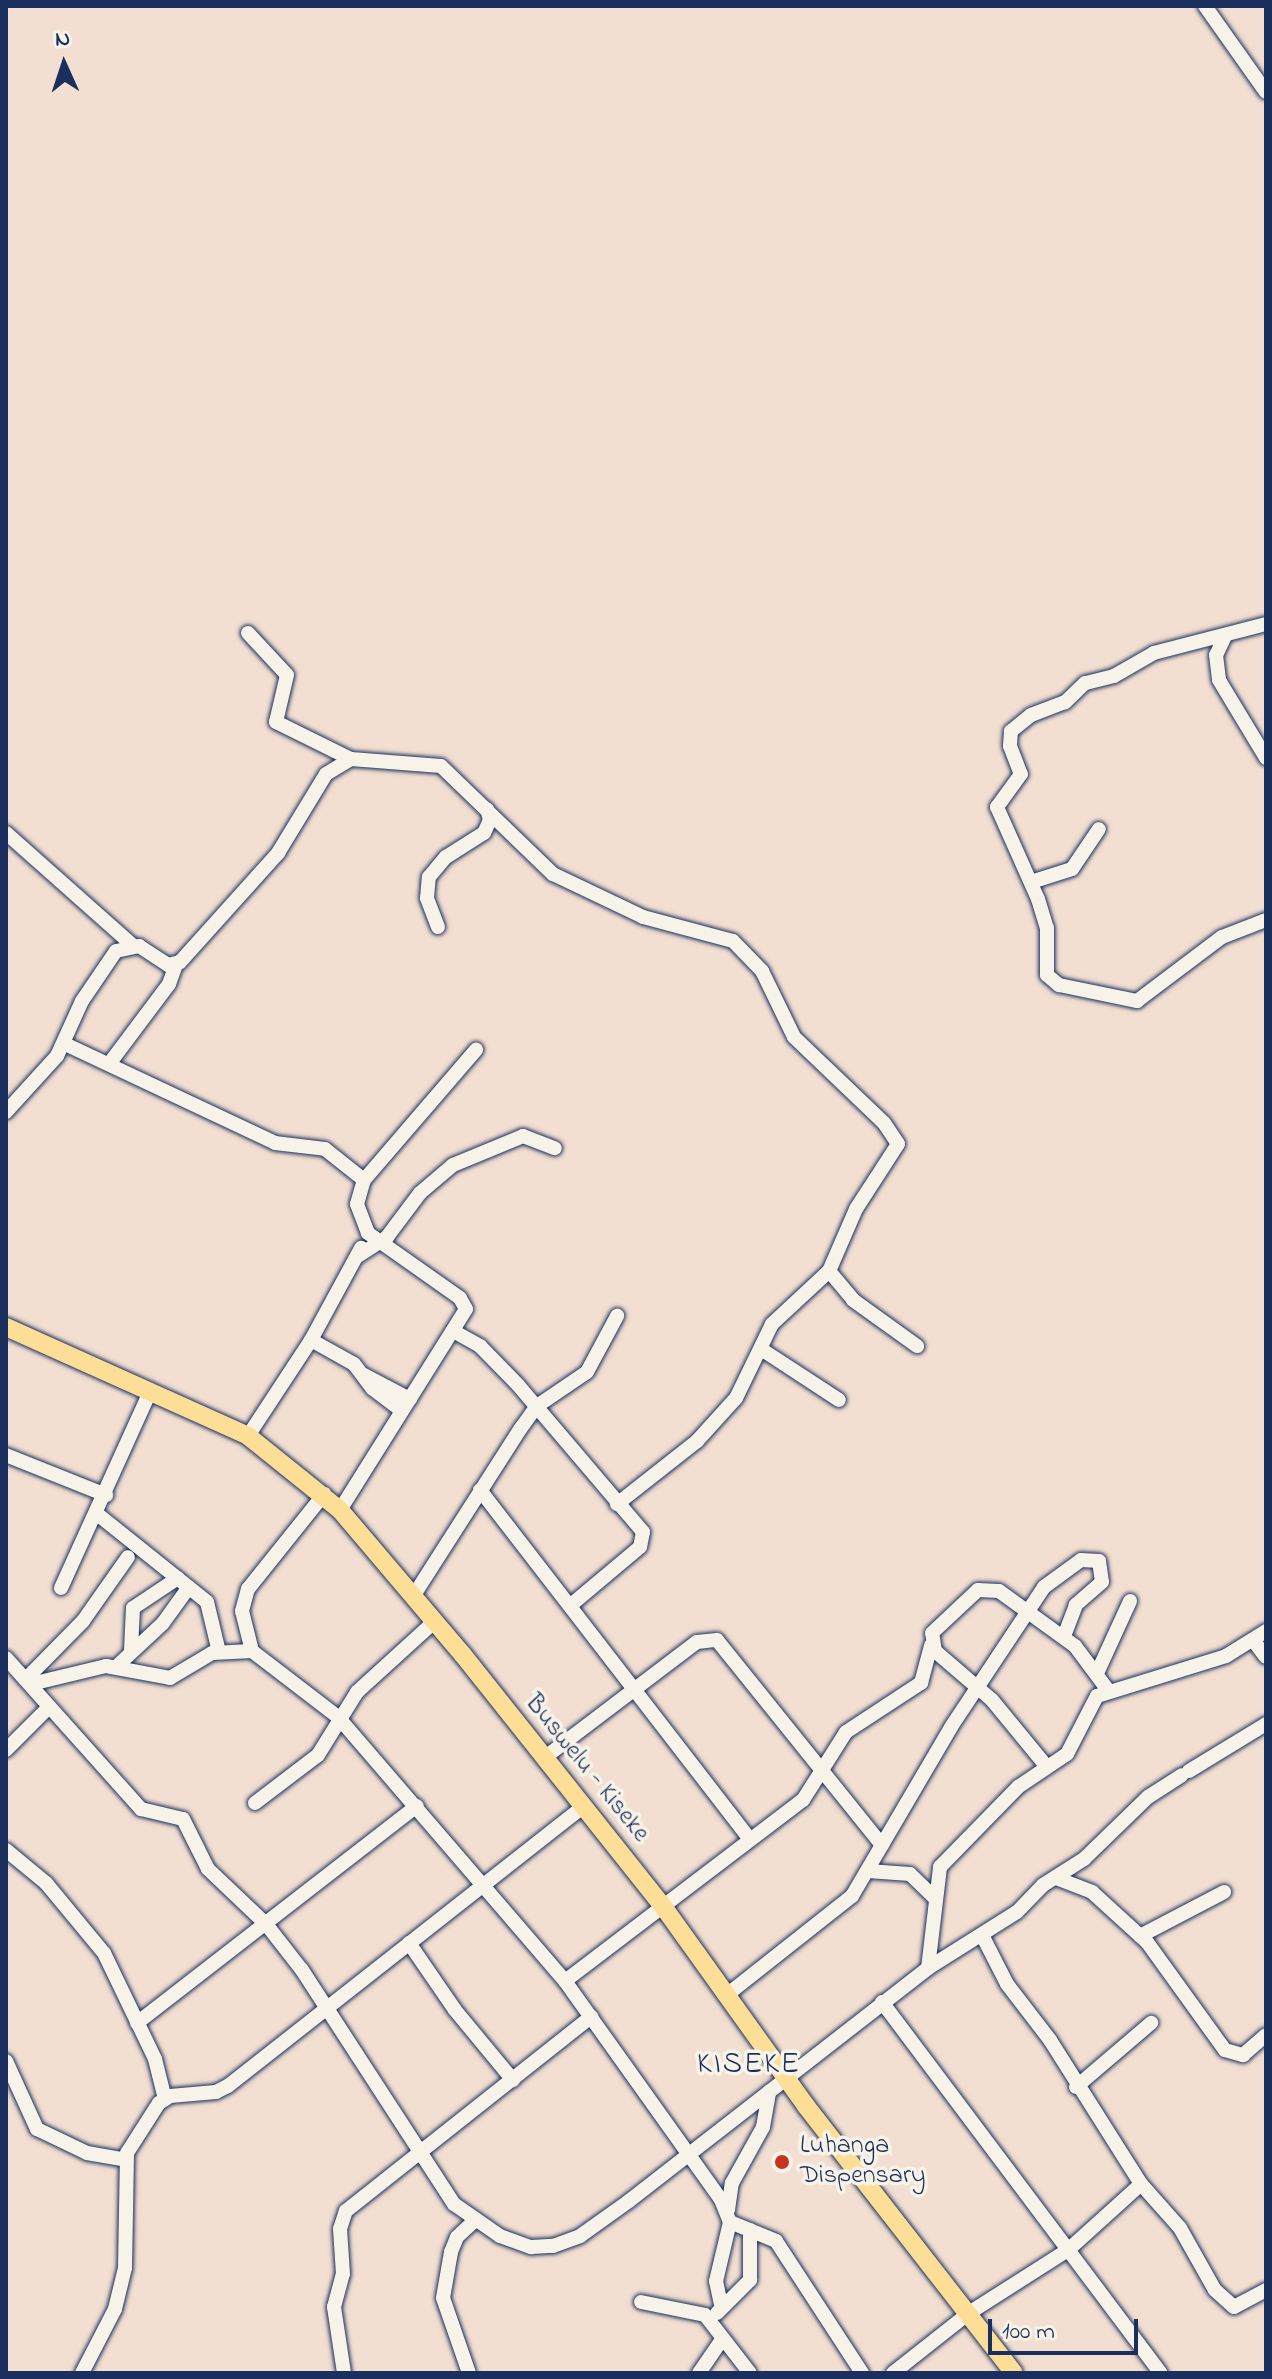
<!DOCTYPE html>
<style>
body{margin:0}
#map{position:relative;width:1272px;height:2379px;overflow:hidden;background:#f2dfd1;font-family:"Indie Flower",sans-serif}
div>[style]{position:absolute}
[style*='--x']{left:calc(var(--x)*1px);top:calc(var(--y)*1px);width:calc(var(--w)*1px);rotate:calc(var(--a)*1deg)}
.roads{filter:drop-shadow(0 0 2px #1b2f5e) drop-shadow(0 0 2px #1b2f5e)}
.minor>*{height:14px;margin:-7px;padding:0 7px;transform-origin:7px;border-radius:7px;background:#f7f3e8}
.major>*{height:18px;margin:-9px;padding:0 9px;transform-origin:9px;border-radius:9px;background:#fdde96}
.dots>*{width:22px;height:22px;translate:-50% -50%;box-sizing:border-box;border:4px solid #f7f3e8;border-radius:50%}
span{translate:-50% -50%;white-space:nowrap;text-align:center;line-height:1.15;-webkit-text-stroke:7px #f7f3e8;paint-order:stroke}
.street-label{font-size:26px;color:#1b2f5e}
.poi-label{font-size:26px;color:#1b2f5e}
.left{translate:0 -50%;text-align:left}
.quarter-label{font-size:30px;color:#1b2f5e;letter-spacing:2px}
.frame{position:absolute;inset:0;border:8px solid #1b2f5e;pointer-events:none}
.north{position:absolute;left:24px;top:24px;width:80px;height:80px;-webkit-text-stroke:6px #f7f3e8;paint-order:stroke;rotate:357deg;font-size:22px;font-weight:700;line-height:32px;text-align:center;color:#1b2f5e}
.north::after{content:'';display:block;margin:auto;width:28px;height:36px;background:#1b2f5e;clip-path:polygon(50% 0,100% 100%,50% 72%,0 100%)}
.scale{position:absolute;left:988px;top:2319px;width:150px;height:36px;box-sizing:border-box;border:4px solid #1b2f5e;border-top:0;padding-left:10px;font-size:24px;line-height:28px;white-space:nowrap;color:#1b2f5e;-webkit-text-stroke:6px #f7f3e8;paint-order:stroke}
</style>
<div id="map">
<div class="roads">
<div class="minor">
<div style="--x:1205;--y:6;--w:105;--a:54.7"></div>
<div style="--x:1266;--y:624;--w:116;--a:165.5"></div>
<div style="--x:1154;--y:653;--w:46;--a:150.1"></div>
<div style="--x:1114;--y:676;--w:30;--a:166"></div>
<div style="--x:1085;--y:683;--w:28;--a:136"></div>
<div style="--x:1065;--y:702;--w:36;--a:159"></div>
<div style="--x:1031;--y:715;--w:26;--a:141"></div>
<div style="--x:1011;--y:731;--w:15;--a:94"></div>
<div style="--x:1010;--y:746;--w:30;--a:69"></div>
<div style="--x:1021;--y:774;--w:41;--a:126"></div>
<div style="--x:997;--y:807;--w:101;--a:66"></div>
<div style="--x:1038;--y:899;--w:30;--a:73"></div>
<div style="--x:1047;--y:928;--w:47;--a:90"></div>
<div style="--x:1047;--y:975;--w:16;--a:40"></div>
<div style="--x:1059;--y:985;--w:80;--a:11.6"></div>
<div style="--x:1137;--y:1001;--w:106;--a:-37"></div>
<div style="--x:1222;--y:937;--w:47;--a:-21.1"></div>
<div style="--x:248;--y:633;--w:57;--a:47.1"></div>
<div style="--x:287;--y:675;--w:48;--a:103.2"></div>
<div style="--x:276;--y:722;--w:84;--a:26.3"></div>
<div style="--x:1225;--y:636;--w:21;--a:115"></div>
<div style="--x:1216;--y:655;--w:25;--a:83"></div>
<div style="--x:1219;--y:680;--w:91;--a:58.9"></div>
<div style="--x:6;--y:833;--w:169;--a:41.6"></div>
<div style="--x:1031;--y:882;--w:43;--a:-17.6"></div>
<div style="--x:1072;--y:869;--w:48;--a:-56"></div>
<div style="--x:438;--y:927;--w:31;--a:-111"></div>
<div style="--x:427;--y:898;--w:21;--a:-85"></div>
<div style="--x:429;--y:877;--w:26;--a:-50"></div>
<div style="--x:446;--y:857;--w:45;--a:-32.3"></div>
<div style="--x:484;--y:833;--w:14;--a:-65"></div>
<div style="--x:490;--y:820;--w:11;--a:-105"></div>
<div style="--x:65;--y:1044;--w:232;--a:25.2"></div>
<div style="--x:275;--y:1143;--w:50;--a:6.8"></div>
<div style="--x:325;--y:1149;--w:50;--a:38.5"></div>
<div style="--x:109;--y:1064;--w:100;--a:-53.1"></div>
<div style="--x:169;--y:984;--w:20;--a:-70"></div>
<div style="--x:6;--y:1112;--w:76;--a:-47.7"></div>
<div style="--x:57;--y:1056;--w:60;--a:-65.6"></div>
<div style="--x:82;--y:1001;--w:60;--a:-55.8"></div>
<div style="--x:116;--y:951;--w:24;--a:-12"></div>
<div style="--x:139;--y:946;--w:35;--a:33"></div>
<div style="--x:168;--y:965;--w:12;--a:-14"></div>
<div style="--x:180;--y:962;--w:147;--a:-48"></div>
<div style="--x:278;--y:853;--w:92;--a:-58.7"></div>
<div style="--x:326;--y:774;--w:29;--a:-31"></div>
<div style="--x:351;--y:759;--w:90;--a:4.4"></div>
<div style="--x:441;--y:766;--w:156;--a:44"></div>
<div style="--x:553;--y:874;--w:100;--a:25.5"></div>
<div style="--x:643;--y:917;--w:93;--a:14.9"></div>
<div style="--x:733;--y:941;--w:42;--a:46"></div>
<div style="--x:762;--y:971;--w:73;--a:64.1"></div>
<div style="--x:794;--y:1037;--w:124;--a:43.7"></div>
<div style="--x:884;--y:1123;--w:25;--a:56"></div>
<div style="--x:898;--y:1144;--w:77;--a:122.9"></div>
<div style="--x:856;--y:1209;--w:68;--a:113.5"></div>
<div style="--x:829;--y:1271;--w:78;--a:137.1"></div>
<div style="--x:772;--y:1324;--w:82;--a:115.9"></div>
<div style="--x:736;--y:1398;--w:58;--a:132.2"></div>
<div style="--x:697;--y:1441;--w:102;--a:141.8"></div>
<div style="--x:358;--y:1256;--w:35;--a:-33"></div>
<div style="--x:387;--y:1237;--w:55;--a:-53.1"></div>
<div style="--x:420;--y:1193;--w:43;--a:-40.3"></div>
<div style="--x:453;--y:1165;--w:76;--a:-22.5"></div>
<div style="--x:523;--y:1136;--w:34;--a:21"></div>
<div style="--x:829;--y:1271;--w:38;--a:50"></div>
<div style="--x:853;--y:1300;--w:79;--a:35.7"></div>
<div style="--x:455;--y:1332;--w:29;--a:29"></div>
<div style="--x:480;--y:1346;--w:54;--a:45.7"></div>
<div style="--x:518;--y:1385;--w:193;--a:49.6"></div>
<div style="--x:643;--y:1532;--w:15;--a:101"></div>
<div style="--x:640;--y:1547;--w:90;--a:140"></div>
<div style="--x:311;--y:1340;--w:49;--a:29.2"></div>
<div style="--x:354;--y:1364;--w:31;--a:53"></div>
<div style="--x:373;--y:1389;--w:36;--a:37"></div>
<div style="--x:761;--y:1349;--w:93;--a:33.2"></div>
<div style="--x:364;--y:1375;--w:52;--a:27.6"></div>
<div style="--x:248;--y:1436;--w:115;--a:-56.7"></div>
<div style="--x:311;--y:1340;--w:105;--a:-61.5"></div>
<div style="--x:6;--y:1455;--w:108;--a:21.8"></div>
<div style="--x:480;--y:1490;--w:441;--a:52.3"></div>
<div style="--x:340;--y:1510;--w:237;--a:-57.9"></div>
<div style="--x:466;--y:1309;--w:13;--a:-119"></div>
<div style="--x:460;--y:1298;--w:113;--a:-144.8"></div>
<div style="--x:368;--y:1233;--w:31;--a:-111"></div>
<div style="--x:357;--y:1204;--w:25;--a:-74"></div>
<div style="--x:364;--y:1180;--w:172;--a:-49.3"></div>
<div style="--x:96;--y:1513;--w:142;--a:38.7"></div>
<div style="--x:207;--y:1602;--w:51;--a:76.5"></div>
<div style="--x:61;--y:1588;--w:217;--a:-65.6"></div>
<div style="--x:414;--y:1595;--w:198;--a:-57.4"></div>
<div style="--x:521;--y:1428;--w:27;--a:-54"></div>
<div style="--x:537;--y:1406;--w:60;--a:-34.2"></div>
<div style="--x:587;--y:1372;--w:64;--a:-61.8"></div>
<div style="--x:1253;--y:1640;--w:21;--a:53"></div>
<div style="--x:131;--y:1650;--w:42;--a:-87.3"></div>
<div style="--x:133;--y:1608;--w:54;--a:-33.7"></div>
<div style="--x:252;--y:1651;--w:41;--a:-104"></div>
<div style="--x:242;--y:1611;--w:23;--a:-75"></div>
<div style="--x:248;--y:1589;--w:122;--a:-51.3"></div>
<div style="--x:6;--y:1658;--w:203;--a:48.2"></div>
<div style="--x:141;--y:1809;--w:43;--a:13.4"></div>
<div style="--x:183;--y:1819;--w:56;--a:63.4"></div>
<div style="--x:208;--y:1869;--w:80;--a:43.5"></div>
<div style="--x:266;--y:1924;--w:58;--a:52"></div>
<div style="--x:302;--y:1970;--w:279;--a:57"></div>
<div style="--x:454;--y:2204;--w:56;--a:34.8"></div>
<div style="--x:500;--y:2236;--w:33;--a:20"></div>
<div style="--x:531;--y:2247;--w:22;--a:-3"></div>
<div style="--x:553;--y:2246;--w:29;--a:-20"></div>
<div style="--x:580;--y:2236;--w:60;--a:-35.5"></div>
<div style="--x:629;--y:2201;--w:379;--a:-37.9"></div>
<div style="--x:928;--y:1968;--w:102;--a:-83.2"></div>
<div style="--x:940;--y:1867;--w:112;--a:-45.7"></div>
<div style="--x:1018;--y:1787;--w:59;--a:-34"></div>
<div style="--x:1067;--y:1754;--w:65;--a:-62.7"></div>
<div style="--x:1097;--y:1696;--w:135;--a:-17.2"></div>
<div style="--x:1226;--y:1656;--w:47;--a:-32"></div>
<div style="--x:116;--y:1667;--w:64;--a:-43.1"></div>
<div style="--x:163;--y:1623;--w:44;--a:-54.2"></div>
<div style="--x:1098;--y:1671;--w:77;--a:-65.4"></div>
<div style="--x:26;--y:1679;--w:81;--a:-45.5"></div>
<div style="--x:83;--y:1621;--w:78;--a:-54.9"></div>
<div style="--x:31;--y:1684;--w:77;--a:-13.5"></div>
<div style="--x:106;--y:1666;--w:65;--a:10.6"></div>
<div style="--x:170;--y:1678;--w:49;--a:-30.8"></div>
<div style="--x:212;--y:1653;--w:40;--a:-2.9"></div>
<div style="--x:252;--y:1651;--w:108;--a:37.5"></div>
<div style="--x:338;--y:1717;--w:348;--a:49.3"></div>
<div style="--x:565;--y:1981;--w:269;--a:54.5"></div>
<div style="--x:721;--y:2200;--w:24;--a:68"></div>
<div style="--x:730;--y:2222;--w:61;--a:103.3"></div>
<div style="--x:716;--y:2281;--w:25;--a:78"></div>
<div style="--x:6;--y:1750;--w:61;--a:-45"></div>
<div style="--x:544;--y:1758;--w:192;--a:-37.2"></div>
<div style="--x:697;--y:1642;--w:20;--a:-6"></div>
<div style="--x:717;--y:1640;--w:263;--a:51.2"></div>
<div style="--x:1047;--y:1767;--w:87;--a:-129.4"></div>
<div style="--x:992;--y:1700;--w:75;--a:-139.3"></div>
<div style="--x:935;--y:1651;--w:18;--a:-99"></div>
<div style="--x:932;--y:1633;--w:63;--a:-43.1"></div>
<div style="--x:978;--y:1590;--w:21;--a:3"></div>
<div style="--x:999;--y:1591;--w:94;--a:35.9"></div>
<div style="--x:1075;--y:1646;--w:54;--a:53.3"></div>
<div style="--x:1189;--y:1771;--w:90;--a:-31.4"></div>
<div style="--x:255;--y:1803;--w:79;--a:-37.3"></div>
<div style="--x:318;--y:1755;--w:74;--a:-58.2"></div>
<div style="--x:357;--y:1692;--w:104;--a:-42.3"></div>
<div style="--x:6;--y:1850;--w:52;--a:39.5"></div>
<div style="--x:46;--y:1883;--w:91;--a:50.4"></div>
<div style="--x:104;--y:1953;--w:118;--a:64.3"></div>
<div style="--x:155;--y:2059;--w:41;--a:76"></div>
<div style="--x:868;--y:1871;--w:42;--a:4.1"></div>
<div style="--x:910;--y:1874;--w:33;--a:44"></div>
<div style="--x:1056;--y:1878;--w:39;--a:21"></div>
<div style="--x:1092;--y:1892;--w:74;--a:42.3"></div>
<div style="--x:1147;--y:1942;--w:133;--a:54.2"></div>
<div style="--x:1225;--y:2050;--w:19;--a:16"></div>
<div style="--x:1243;--y:2055;--w:30;--a:-41"></div>
<div style="--x:1140;--y:1936;--w:95;--a:-27.6"></div>
<div style="--x:983;--y:1937;--w:53;--a:62.9"></div>
<div style="--x:1007;--y:1984;--w:71;--a:52.5"></div>
<div style="--x:1050;--y:2040;--w:170;--a:57.7"></div>
<div style="--x:1141;--y:2184;--w:59;--a:48.4"></div>
<div style="--x:1180;--y:2228;--w:71;--a:60.6"></div>
<div style="--x:1215;--y:2290;--w:25;--a:42"></div>
<div style="--x:1234;--y:2307;--w:36;--a:-28"></div>
<div style="--x:409;--y:1943;--w:81;--a:55.5"></div>
<div style="--x:455;--y:2010;--w:91;--a:50.4"></div>
<div style="--x:928;--y:1968;--w:105;--a:-32.2"></div>
<div style="--x:1017;--y:1912;--w:37;--a:-46"></div>
<div style="--x:1043;--y:1885;--w:49;--a:-32.4"></div>
<div style="--x:1084;--y:1859;--w:89;--a:-44.1"></div>
<div style="--x:1148;--y:1797;--w:40;--a:-32.9"></div>
<div style="--x:565;--y:1981;--w:299;--a:-37.3"></div>
<div style="--x:803;--y:1800;--w:80;--a:-57.7"></div>
<div style="--x:846;--y:1732;--w:90;--a:-33.2"></div>
<div style="--x:921;--y:1683;--w:39;--a:-75"></div>
<div style="--x:728;--y:1994;--w:158;--a:-38.3"></div>
<div style="--x:852;--y:1896;--w:196;--a:-59.6"></div>
<div style="--x:951;--y:1727;--w:168;--a:-56.4"></div>
<div style="--x:1044;--y:1587;--w:46;--a:-36.1"></div>
<div style="--x:1081;--y:1560;--w:18;--a:3"></div>
<div style="--x:1099;--y:1561;--w:21;--a:82"></div>
<div style="--x:1102;--y:1582;--w:35;--a:139"></div>
<div style="--x:1076;--y:1605;--w:33;--a:111"></div>
<div style="--x:882;--y:2002;--w:464;--a:53.1"></div>
<div style="--x:137;--y:2023;--w:354;--a:-37.8"></div>
<div style="--x:6;--y:2061;--w:75;--a:65.5"></div>
<div style="--x:37;--y:2129;--w:55;--a:25.6"></div>
<div style="--x:87;--y:2153;--w:40;--a:10"></div>
<div style="--x:1076;--y:2087;--w:99;--a:-40.5"></div>
<div style="--x:728;--y:2210;--w:27;--a:-82"></div>
<div style="--x:732;--y:2183;--w:64;--a:-61"></div>
<div style="--x:763;--y:2127;--w:36;--a:-80"></div>
<div style="--x:730;--y:2222;--w:50;--a:22.4"></div>
<div style="--x:776;--y:2241;--w:158;--a:56.9"></div>
<div style="--x:641;--y:2302;--w:65;--a:11.5"></div>
<div style="--x:705;--y:2315;--w:73;--a:52.2"></div>
<div style="--x:717;--y:2313;--w:47;--a:-45"></div>
<div style="--x:750;--y:2280;--w:50;--a:-90"></div>
<div style="--x:82;--y:2373;--w:72;--a:-62.7"></div>
<div style="--x:115;--y:2309;--w:42;--a:-76.3"></div>
<div style="--x:125;--y:2268;--w:115;--a:-89"></div>
<div style="--x:127;--y:2153;--w:59;--a:-57.4"></div>
<div style="--x:159;--y:2103;--w:13;--a:-32"></div>
<div style="--x:170;--y:2096;--w:46;--a:-5"></div>
<div style="--x:216;--y:2092;--w:13;--a:-27"></div>
<div style="--x:228;--y:2086;--w:452;--a:-38.2"></div>
<div style="--x:344;--y:2373;--w:67;--a:-98.6"></div>
<div style="--x:334;--y:2307;--w:34;--a:-75"></div>
<div style="--x:343;--y:2274;--w:45;--a:-93.8"></div>
<div style="--x:340;--y:2229;--w:19;--a:-72"></div>
<div style="--x:346;--y:2211;--w:313;--a:-38.4"></div>
<div style="--x:469;--y:2373;--w:79;--a:-109.1"></div>
<div style="--x:443;--y:2298;--w:47;--a:-80.1"></div>
<div style="--x:451;--y:2252;--w:16;--a:-68"></div>
<div style="--x:457;--y:2237;--w:23;--a:-43"></div>
<div style="--x:699;--y:2373;--w:42;--a:-55.6"></div>
<div style="--x:893;--y:2373;--w:97;--a:-38.3"></div>
<div style="--x:969;--y:2313;--w:117;--a:-32.5"></div>
<div style="--x:1068;--y:2250;--w:98;--a:-42.1"></div>
</div>
<div class="major">
<div style="--x:6;--y:1327;--w:265;--a:24.2"></div>
<div style="--x:248;--y:1436;--w:118;--a:38.8"></div>
<div style="--x:340;--y:1510;--w:190;--a:49.7"></div>
<div style="--x:463;--y:1655;--w:325;--a:51.5"></div>
<div style="--x:665;--y:1909;--w:242;--a:54.4"></div>
<div style="--x:806;--y:2106;--w:338;--a:52.1"></div>
</div>
</div>
<div class="dots">
<div style="left:782px;top:2162px;background:#c8321e"></div>
</div>
<div class="street-label">
<span style="left:586px;top:1769px;rotate:51deg">Buswelu - Kiseke</span>
</div>
<div class="poi-label">
<span class="left" style="left:800px;top:2162px">Luhanga<br>Dispensary</span>
</div>
<div class="quarter-label">
<span style="left:749px;top:2065px">KISEKE</span>
</div>
<div class="frame"></div>
<div class="north">N</div>
<div class="scale">100 m</div>
</div>
